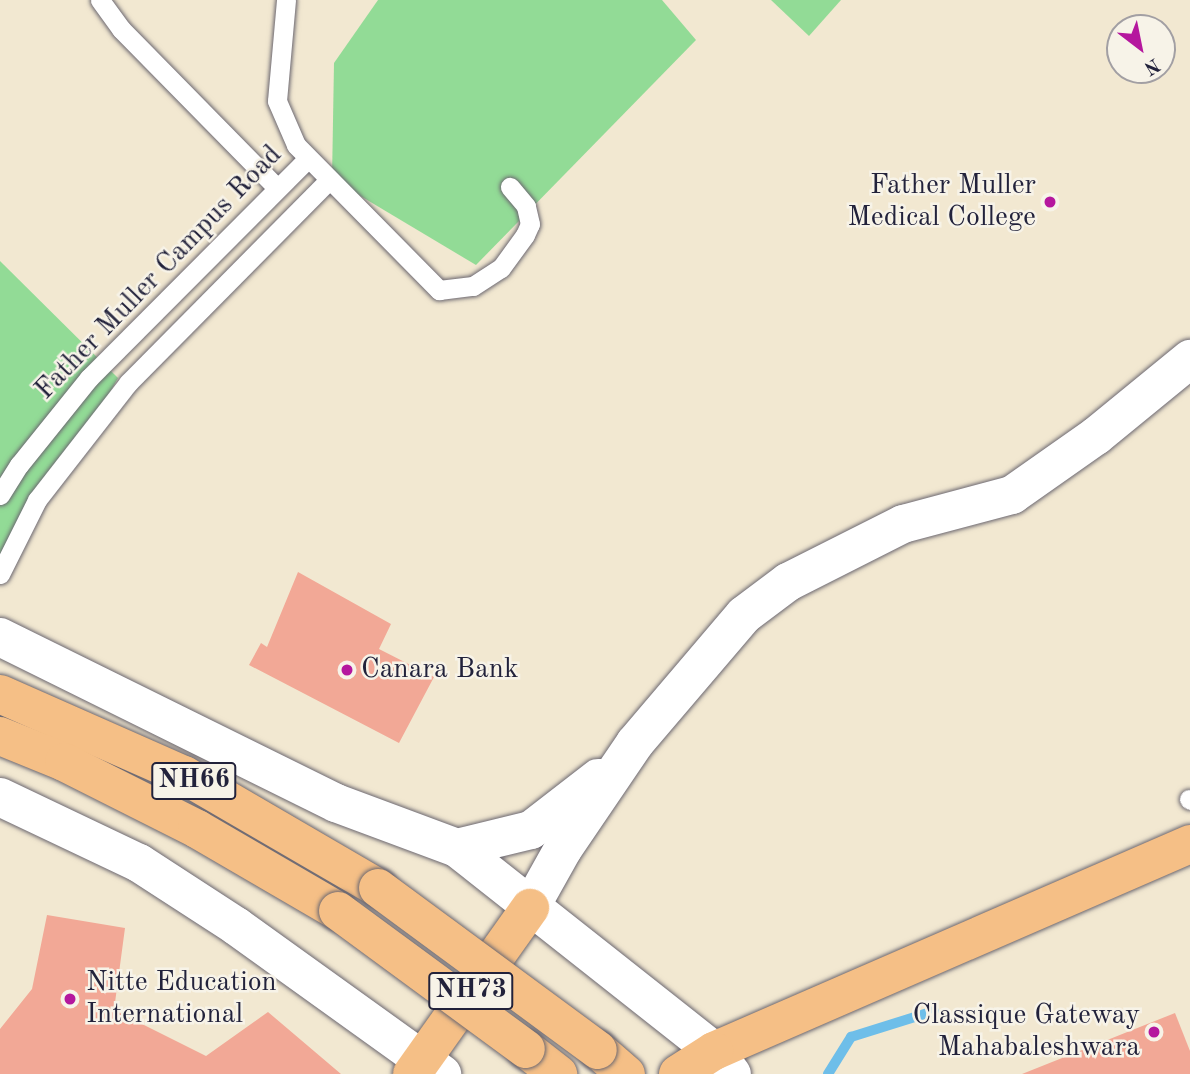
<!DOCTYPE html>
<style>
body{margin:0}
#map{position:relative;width:1190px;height:1074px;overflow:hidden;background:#f2e8d1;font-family:"Old Standard TT",serif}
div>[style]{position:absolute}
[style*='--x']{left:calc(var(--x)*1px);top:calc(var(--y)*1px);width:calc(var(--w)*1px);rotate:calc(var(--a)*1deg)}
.green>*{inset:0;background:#92db96}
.stream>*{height:10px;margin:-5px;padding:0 5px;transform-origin:5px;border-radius:5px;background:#6ebee9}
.building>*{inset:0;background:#f2a896}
.roads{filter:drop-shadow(0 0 2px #6b6770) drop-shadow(0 0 2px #6b6770)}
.service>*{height:19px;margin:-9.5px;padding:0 9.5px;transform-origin:9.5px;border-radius:9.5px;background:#fff}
.tertiary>*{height:38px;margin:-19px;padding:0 19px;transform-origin:19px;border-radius:19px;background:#fff}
.primary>*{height:38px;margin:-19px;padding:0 19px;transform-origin:19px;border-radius:19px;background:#f5bf86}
.trunk>*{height:38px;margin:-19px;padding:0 19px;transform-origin:19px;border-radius:19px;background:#f5bf86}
.bridges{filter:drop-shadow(0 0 2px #6b6770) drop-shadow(0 0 2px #6b6770)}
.trunk-bridge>*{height:38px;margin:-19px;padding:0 19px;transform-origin:19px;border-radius:19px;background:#f5bf86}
.dots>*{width:19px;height:19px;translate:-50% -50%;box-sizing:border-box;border:4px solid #f7f3e8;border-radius:50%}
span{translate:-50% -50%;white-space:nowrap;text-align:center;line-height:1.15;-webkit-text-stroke:5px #f7f3e8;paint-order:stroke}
.shield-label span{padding:2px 5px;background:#f7f3e8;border:2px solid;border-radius:5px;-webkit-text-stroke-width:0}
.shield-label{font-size:26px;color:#22223b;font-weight:700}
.poi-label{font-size:28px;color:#22223b}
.right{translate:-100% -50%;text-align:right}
.left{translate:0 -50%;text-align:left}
.street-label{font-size:28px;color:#22223b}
.north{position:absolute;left:1106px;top:14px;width:70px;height:70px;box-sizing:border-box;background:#f7f3e8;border:2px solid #a29fa3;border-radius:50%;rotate:148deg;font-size:19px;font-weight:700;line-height:28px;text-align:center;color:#22223b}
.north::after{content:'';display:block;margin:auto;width:24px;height:32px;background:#b5179e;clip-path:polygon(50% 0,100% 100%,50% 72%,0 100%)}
</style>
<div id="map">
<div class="green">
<div style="clip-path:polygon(378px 0,662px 0,696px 40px,476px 265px,332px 179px,334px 63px)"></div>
<div style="clip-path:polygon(771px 0,841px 0,809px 36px)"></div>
<div style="clip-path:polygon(0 261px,118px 378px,0 584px)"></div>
</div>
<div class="stream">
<div style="--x:828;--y:1074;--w:44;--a:-58.1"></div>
<div style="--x:851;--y:1037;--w:87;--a:-17.4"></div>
</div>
<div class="building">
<div style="clip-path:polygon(298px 572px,391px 624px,379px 649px,434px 677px,399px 743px,249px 665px,261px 643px,267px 647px)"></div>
<div style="clip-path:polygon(47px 915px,125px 928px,114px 1010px,206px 1056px,268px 1012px,341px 1074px,0 1074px,0 1029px,32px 989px)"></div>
<div style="clip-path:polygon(1175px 1013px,1190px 1051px,1190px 1074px,1022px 1074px)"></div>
</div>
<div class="roads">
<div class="service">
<div style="--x:100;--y:0;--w:36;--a:54"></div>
<div style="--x:121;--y:29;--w:223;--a:45.5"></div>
<div style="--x:286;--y:0;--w:101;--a:95.1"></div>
<div style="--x:277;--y:101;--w:48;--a:66.6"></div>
<div style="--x:296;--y:145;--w:204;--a:45.4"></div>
<div style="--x:439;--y:290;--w:34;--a:-7"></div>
<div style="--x:473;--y:286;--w:33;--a:-33"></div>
<div style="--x:501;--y:268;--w:41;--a:-54"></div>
<div style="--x:525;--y:235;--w:12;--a:-66"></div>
<div style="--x:530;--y:224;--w:18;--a:-103"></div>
<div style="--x:526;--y:206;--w:25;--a:-130"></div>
<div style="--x:0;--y:495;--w:36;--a:-58"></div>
<div style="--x:19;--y:465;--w:112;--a:-51.2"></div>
<div style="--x:89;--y:378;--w:310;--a:-45.1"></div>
<div style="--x:0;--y:574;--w:83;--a:-63.4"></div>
<div style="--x:37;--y:500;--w:148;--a:-52.1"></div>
<div style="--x:128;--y:383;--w:286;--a:-45.3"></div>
<div style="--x:1189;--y:799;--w:1;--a:45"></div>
</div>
<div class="tertiary">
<div style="--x:0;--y:637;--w:375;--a:26.3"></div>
<div style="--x:336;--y:803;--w:129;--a:20.4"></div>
<div style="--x:457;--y:848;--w:328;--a:38.3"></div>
<div style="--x:714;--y:1051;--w:29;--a:52"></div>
<div style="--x:0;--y:797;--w:154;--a:25.4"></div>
<div style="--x:139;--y:863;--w:116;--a:33"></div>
<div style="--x:236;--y:926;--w:254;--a:35.7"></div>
<div style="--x:457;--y:848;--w:76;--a:-13.7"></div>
<div style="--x:531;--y:830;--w:85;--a:-37.8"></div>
<div style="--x:530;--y:908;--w:68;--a:-60.8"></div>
<div style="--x:563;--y:849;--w:128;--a:-55.8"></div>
<div style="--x:635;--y:743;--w:168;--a:-49.6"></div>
<div style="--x:744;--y:615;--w:55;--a:-36.9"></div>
<div style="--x:788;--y:582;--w:129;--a:-26.8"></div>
<div style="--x:903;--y:524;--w:113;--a:-14.9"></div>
<div style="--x:1012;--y:495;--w:103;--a:-35.1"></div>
<div style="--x:1096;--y:436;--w:122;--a:-39.3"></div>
</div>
<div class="primary">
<div style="--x:714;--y:1051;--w:519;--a:-23.5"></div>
</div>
<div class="trunk">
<div style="--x:0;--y:694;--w:201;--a:23.8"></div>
<div style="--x:184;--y:775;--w:225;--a:30.2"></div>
<div style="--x:0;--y:736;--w:69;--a:22.1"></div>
<div style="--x:64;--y:762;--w:149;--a:26.7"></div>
<div style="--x:197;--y:829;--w:163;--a:30.2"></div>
<div style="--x:526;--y:1049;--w:41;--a:38"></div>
<div style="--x:598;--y:1050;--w:37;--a:41"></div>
<div style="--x:412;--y:1074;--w:204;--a:-54.6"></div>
<div style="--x:678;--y:1074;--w:43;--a:-32.6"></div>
</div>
</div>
<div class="bridges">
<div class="trunk-bridge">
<div style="--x:378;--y:888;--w:273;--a:36.4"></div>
<div style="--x:338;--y:911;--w:233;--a:36.3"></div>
</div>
</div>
<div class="dots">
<div style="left:1050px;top:202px;background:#b5179e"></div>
<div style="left:347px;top:670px;background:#b5179e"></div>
<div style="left:70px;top:999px;background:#b5179e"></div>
<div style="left:1154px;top:1032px;background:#b5179e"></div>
</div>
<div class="shield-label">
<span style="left:194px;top:781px">NH66</span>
<span style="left:471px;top:991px">NH73</span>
</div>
<div class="poi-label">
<span class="right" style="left:1036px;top:202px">Father Muller<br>Medical College</span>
<span class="left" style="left:361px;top:670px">Canara Bank</span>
<span class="left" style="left:86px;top:999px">Nitte Education<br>International</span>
<span class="right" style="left:1140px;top:1032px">Classique Gateway<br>Mahabaleshwara</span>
</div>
<div class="street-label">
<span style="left:159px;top:273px;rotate:-46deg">Father Muller Campus Road</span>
</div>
<div class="north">N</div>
</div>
